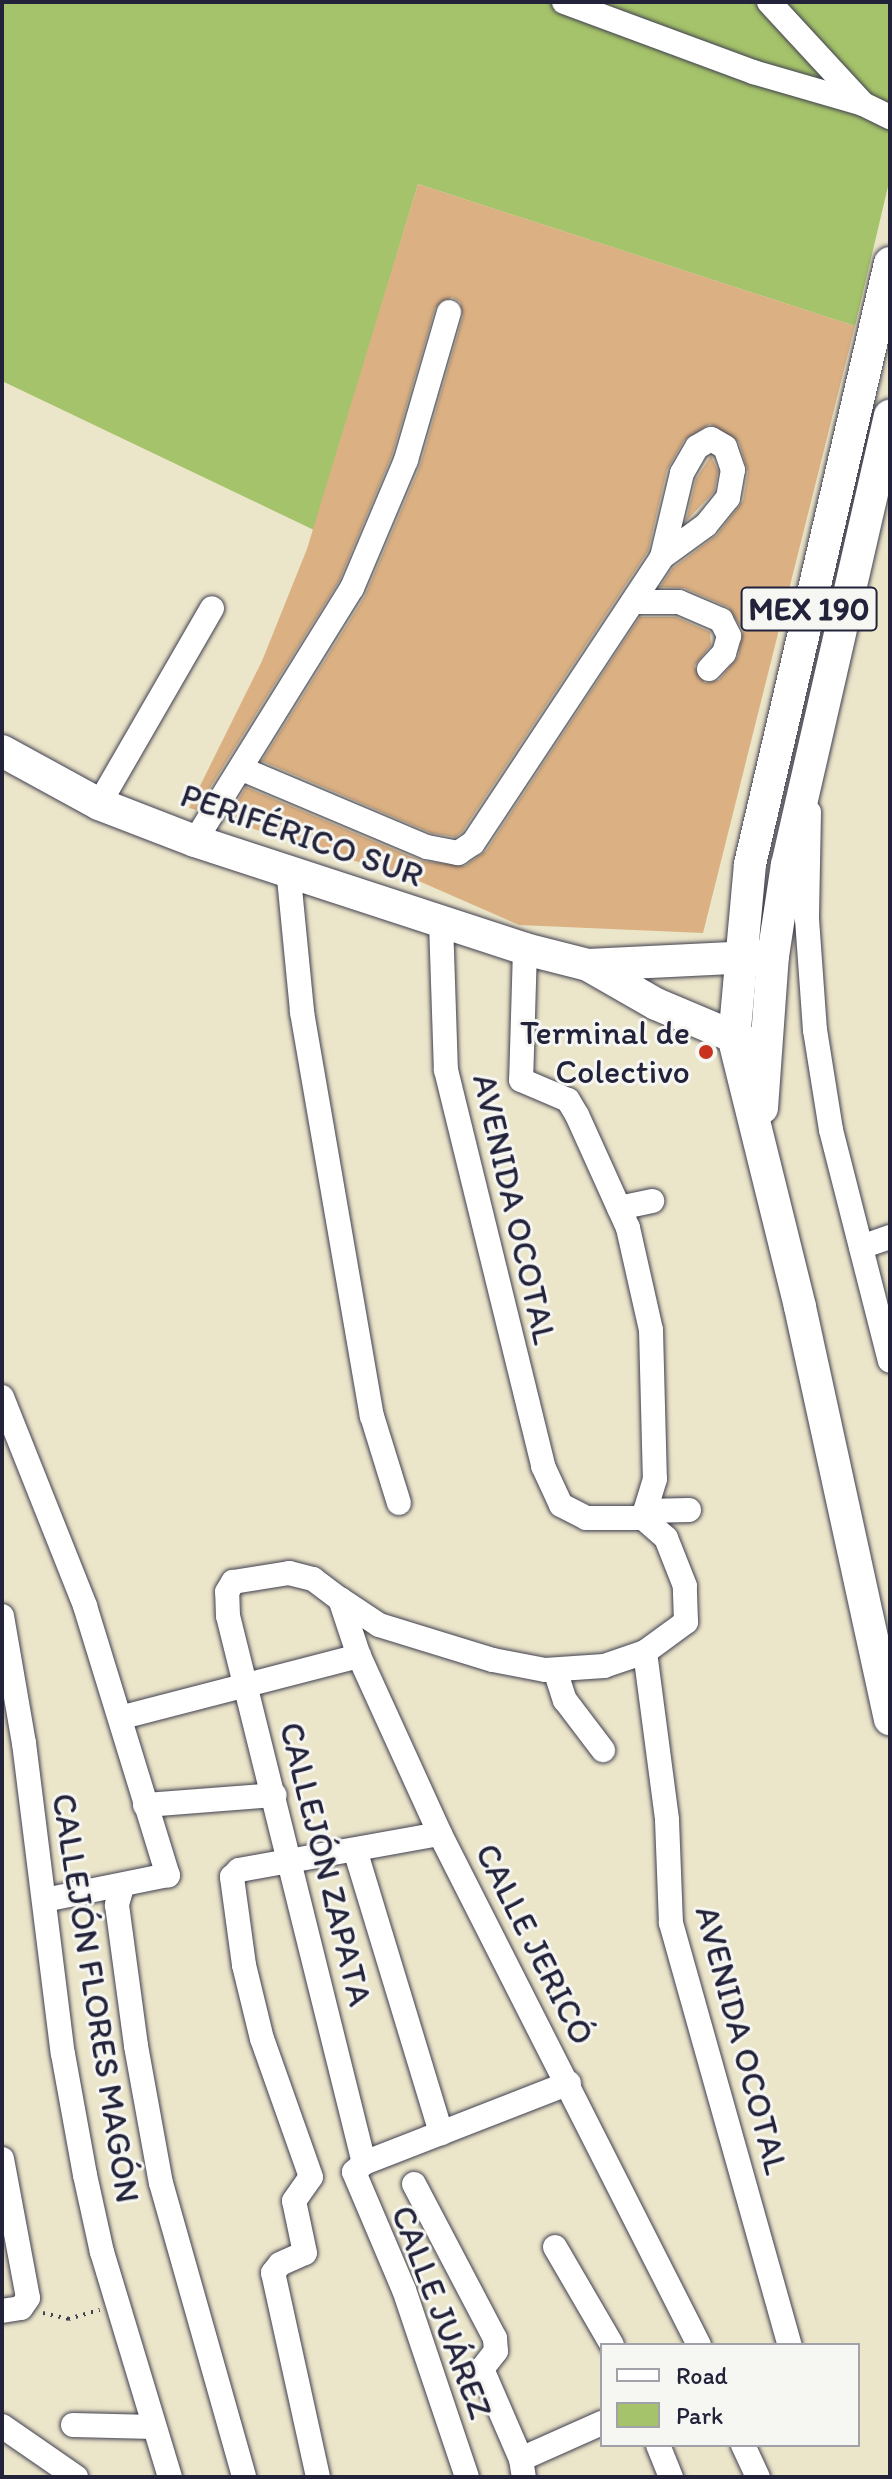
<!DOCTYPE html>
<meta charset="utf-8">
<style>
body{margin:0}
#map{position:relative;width:892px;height:2479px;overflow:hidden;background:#ebe5c9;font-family:Itim,sans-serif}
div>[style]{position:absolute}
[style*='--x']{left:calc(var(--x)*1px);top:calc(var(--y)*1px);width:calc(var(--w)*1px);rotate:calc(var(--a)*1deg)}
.green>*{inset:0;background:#a5c36a}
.building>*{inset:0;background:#dbb183}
.path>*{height:4px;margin-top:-2px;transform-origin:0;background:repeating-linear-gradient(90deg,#403f50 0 2px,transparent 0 8px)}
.roads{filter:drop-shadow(0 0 2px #403f50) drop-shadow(0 0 2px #403f50)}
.minor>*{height:24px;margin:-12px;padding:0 12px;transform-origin:12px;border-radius:12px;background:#fff}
.major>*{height:32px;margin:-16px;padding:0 16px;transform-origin:16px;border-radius:16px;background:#fff}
.dots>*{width:22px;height:22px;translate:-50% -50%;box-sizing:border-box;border:4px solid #f6f6f2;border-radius:50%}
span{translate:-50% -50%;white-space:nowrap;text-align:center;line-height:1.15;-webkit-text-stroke:6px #f6f6f2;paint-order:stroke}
.shield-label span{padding:2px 6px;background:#f6f6f2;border:2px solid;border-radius:6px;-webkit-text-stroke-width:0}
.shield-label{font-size:32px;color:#22223b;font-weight:700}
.street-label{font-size:34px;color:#22223b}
.poi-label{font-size:34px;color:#22223b}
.right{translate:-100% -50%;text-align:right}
.frame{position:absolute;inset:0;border:4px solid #22223b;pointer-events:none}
.legend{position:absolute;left:600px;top:2343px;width:260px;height:104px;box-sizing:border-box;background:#f6f6f2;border:2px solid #a1a1a9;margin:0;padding:10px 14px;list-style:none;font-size:24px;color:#22223b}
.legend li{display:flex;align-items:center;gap:16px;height:40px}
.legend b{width:40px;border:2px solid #a1a1a9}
</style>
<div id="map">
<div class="green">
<div style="clip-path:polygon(2px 2px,890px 2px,890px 178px,855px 326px,418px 184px,314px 530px,2px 381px)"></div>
</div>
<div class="building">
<div style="clip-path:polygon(418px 184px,855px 326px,703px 933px,519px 925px,421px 882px,226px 820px,246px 787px,421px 861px,465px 866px,486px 851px,640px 617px,676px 617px,710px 632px,711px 645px,694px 666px,705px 683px,719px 680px,738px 657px,743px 630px,728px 607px,684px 588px,660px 587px,673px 568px,717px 535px,743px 501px,748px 472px,739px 442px,710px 424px,684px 440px,667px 470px,648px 551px,462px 832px,455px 837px,431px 833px,262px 761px,365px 596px,420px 466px,463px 316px,460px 302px,452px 297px,435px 308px,392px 455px,339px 581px,196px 810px,189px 808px,262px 661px,307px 549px)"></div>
<div style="clip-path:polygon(711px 456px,718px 471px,714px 492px,686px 521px,696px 479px)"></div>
</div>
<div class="path">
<div style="--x:43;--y:2313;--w:26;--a:13"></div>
<div style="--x:68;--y:2319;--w:33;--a:-16"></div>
</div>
<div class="roads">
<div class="minor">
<div style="--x:564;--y:2;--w:202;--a:20.3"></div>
<div style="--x:753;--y:72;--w:115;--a:16.2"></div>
<div style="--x:769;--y:2;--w:139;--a:47.3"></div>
<div style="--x:863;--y:104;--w:30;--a:26"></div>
<div style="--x:633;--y:602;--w:46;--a:0"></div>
<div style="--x:679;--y:602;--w:46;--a:23.2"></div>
<div style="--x:721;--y:620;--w:18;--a:63"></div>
<div style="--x:729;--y:636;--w:18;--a:106"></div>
<div style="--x:724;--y:653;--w:22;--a:133"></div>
<div style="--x:242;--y:769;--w:201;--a:22.9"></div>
<div style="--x:427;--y:847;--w:32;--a:11"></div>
<div style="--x:458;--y:853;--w:18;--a:-34"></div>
<div style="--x:473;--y:843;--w:343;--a:-56.5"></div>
<div style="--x:662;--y:557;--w:54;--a:-36"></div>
<div style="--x:706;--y:525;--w:35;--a:-51"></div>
<div style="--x:728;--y:498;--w:28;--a:-80"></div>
<div style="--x:733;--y:470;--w:24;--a:-109"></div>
<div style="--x:725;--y:447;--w:16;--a:-150"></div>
<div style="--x:711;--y:439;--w:16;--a:150"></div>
<div style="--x:697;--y:447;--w:30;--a:120"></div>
<div style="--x:682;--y:473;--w:86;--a:103.4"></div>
<div style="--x:99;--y:804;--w:226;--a:-60"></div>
<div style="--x:809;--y:812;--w:107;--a:91.1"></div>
<div style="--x:807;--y:919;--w:111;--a:85.9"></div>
<div style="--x:815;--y:1030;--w:101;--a:80.9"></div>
<div style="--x:831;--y:1130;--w:238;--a:75.7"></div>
<div style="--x:195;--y:841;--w:298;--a:-58.2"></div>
<div style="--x:352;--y:588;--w:139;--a:-67.1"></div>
<div style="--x:406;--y:460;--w:154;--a:-73.8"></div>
<div style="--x:288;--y:868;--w:145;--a:84.4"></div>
<div style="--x:302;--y:1012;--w:410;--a:80.2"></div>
<div style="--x:372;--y:1416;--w:91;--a:72.8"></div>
<div style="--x:441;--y:922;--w:148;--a:88.1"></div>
<div style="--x:446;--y:1070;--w:408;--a:76.2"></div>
<div style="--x:543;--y:1466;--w:43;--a:65.2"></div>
<div style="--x:561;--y:1505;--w:28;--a:27"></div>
<div style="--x:586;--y:1518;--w:57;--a:0"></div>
<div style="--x:525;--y:949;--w:131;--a:91.7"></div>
<div style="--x:521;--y:1080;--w:51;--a:23.1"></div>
<div style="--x:568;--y:1100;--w:17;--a:59"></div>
<div style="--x:577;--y:1115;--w:124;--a:65.7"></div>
<div style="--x:628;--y:1228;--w:105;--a:77.3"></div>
<div style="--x:651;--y:1330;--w:149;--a:88.5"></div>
<div style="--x:655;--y:1479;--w:41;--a:107.1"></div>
<div style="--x:619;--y:1208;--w:34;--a:-12"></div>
<div style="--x:861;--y:1247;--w:31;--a:-19"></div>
<div style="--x:2;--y:1397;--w:225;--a:68.3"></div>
<div style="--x:85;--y:1606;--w:282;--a:72.9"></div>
<div style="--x:168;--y:1875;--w:126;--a:168.6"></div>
<div style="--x:645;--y:1511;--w:44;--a:-1.3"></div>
<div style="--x:340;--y:1599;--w:47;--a:33.7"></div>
<div style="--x:379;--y:1625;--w:119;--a:17.1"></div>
<div style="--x:493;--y:1660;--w:53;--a:10.9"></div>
<div style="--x:545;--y:1670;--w:59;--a:-3.9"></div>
<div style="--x:604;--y:1666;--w:43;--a:-18.9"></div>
<div style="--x:645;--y:1652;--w:51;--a:-36.2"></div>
<div style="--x:686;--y:1622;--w:36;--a:-92"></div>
<div style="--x:685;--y:1586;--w:52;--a:-111.6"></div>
<div style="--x:666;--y:1538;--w:30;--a:-139"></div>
<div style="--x:2;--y:1616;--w:129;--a:80.2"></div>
<div style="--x:24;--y:1743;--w:313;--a:82.9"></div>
<div style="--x:63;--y:2054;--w:123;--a:79.7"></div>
<div style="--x:85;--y:2175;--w:79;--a:77.6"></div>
<div style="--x:102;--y:2252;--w:235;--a:73.2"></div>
<div style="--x:645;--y:1652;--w:169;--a:82.5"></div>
<div style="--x:667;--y:1820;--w:103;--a:87.8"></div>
<div style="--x:671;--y:1923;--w:438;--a:74.3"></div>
<div style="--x:555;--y:1670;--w:32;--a:72"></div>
<div style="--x:565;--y:1700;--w:63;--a:52.8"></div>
<div style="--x:123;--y:1717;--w:244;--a:-14.5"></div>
<div style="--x:145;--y:1805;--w:130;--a:-4.4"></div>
<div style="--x:356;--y:1853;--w:293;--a:73.1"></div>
<div style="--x:122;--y:1887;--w:19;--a:106"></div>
<div style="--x:117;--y:1905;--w:142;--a:82.3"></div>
<div style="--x:136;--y:2046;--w:139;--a:79.7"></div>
<div style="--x:161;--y:2183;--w:305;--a:74.2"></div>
<div style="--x:2;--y:2159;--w:141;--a:79.4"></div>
<div style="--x:28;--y:2298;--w:12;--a:125"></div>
<div style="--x:21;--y:2308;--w:19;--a:171"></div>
<div style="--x:364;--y:2163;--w:564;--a:-103.96"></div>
<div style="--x:228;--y:1616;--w:24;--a:-92"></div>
<div style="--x:227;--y:1592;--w:12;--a:-59"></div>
<div style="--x:233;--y:1582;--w:57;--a:-9.1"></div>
<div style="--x:289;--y:1573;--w:25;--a:14"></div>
<div style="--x:313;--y:1579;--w:34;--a:37"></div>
<div style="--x:340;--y:1599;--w:60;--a:71.6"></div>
<div style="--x:359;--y:1656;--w:196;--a:65.5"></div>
<div style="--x:440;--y:1834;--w:573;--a:63.12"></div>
<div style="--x:414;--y:2184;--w:174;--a:62.3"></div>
<div style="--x:495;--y:2338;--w:13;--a:86"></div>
<div style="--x:496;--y:2351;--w:23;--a:128"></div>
<div style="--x:482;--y:2369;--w:98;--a:66.6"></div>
<div style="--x:521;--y:2459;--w:18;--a:81"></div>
<div style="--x:555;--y:2247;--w:113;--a:59.8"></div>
<div style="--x:73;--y:2425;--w:81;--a:1.4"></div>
<div style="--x:2;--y:2426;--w:90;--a:34.6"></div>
<div style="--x:658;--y:2445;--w:35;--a:68"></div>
<div style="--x:743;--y:2445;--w:35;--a:65"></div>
<div style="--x:521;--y:2459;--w:89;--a:-24"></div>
<div style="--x:318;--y:2477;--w:209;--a:-102.4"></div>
<div style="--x:273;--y:2273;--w:11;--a:-52"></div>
<div style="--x:280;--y:2264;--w:27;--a:-24"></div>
<div style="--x:305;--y:2253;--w:53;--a:-101.9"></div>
<div style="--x:294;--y:2201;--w:29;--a:-55"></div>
<div style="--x:311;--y:2177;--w:146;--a:-109.5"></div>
<div style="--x:262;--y:2039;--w:76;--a:-103.7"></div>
<div style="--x:244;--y:1965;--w:89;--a:-97.8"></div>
<div style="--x:232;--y:1877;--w:10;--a:-45"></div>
<div style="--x:239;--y:1870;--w:204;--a:-10.2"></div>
<div style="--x:467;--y:2477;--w:197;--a:-108.6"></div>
<div style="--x:404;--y:2290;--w:128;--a:-113"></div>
<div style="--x:354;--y:2172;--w:13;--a:-42"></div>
<div style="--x:364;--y:2163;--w:220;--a:-21.3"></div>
</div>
<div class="major">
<div style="--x:890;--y:263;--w:617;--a:103.11"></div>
<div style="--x:750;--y:864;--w:177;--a:95.2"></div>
<div style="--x:734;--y:1040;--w:275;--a:76.1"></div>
<div style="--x:800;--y:1307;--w:422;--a:77.7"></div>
<div style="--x:2;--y:751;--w:111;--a:28.7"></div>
<div style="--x:99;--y:804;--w:103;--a:21.1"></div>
<div style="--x:195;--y:841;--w:347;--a:18.1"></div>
<div style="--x:525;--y:949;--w:65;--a:14.3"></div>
<div style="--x:588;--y:965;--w:185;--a:-2.8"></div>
<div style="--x:588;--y:965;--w:78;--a:29.8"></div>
<div style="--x:656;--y:1004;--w:105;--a:22.9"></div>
<div style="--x:762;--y:1108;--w:152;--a:-85.9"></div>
<div style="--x:773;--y:956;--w:92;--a:-81.3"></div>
<div style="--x:787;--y:865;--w:461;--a:-77.1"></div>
</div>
</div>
<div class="dots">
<div style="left:706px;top:1052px;background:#c8321e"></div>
</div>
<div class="shield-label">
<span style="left:809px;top:609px">MEX 190</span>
</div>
<div class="street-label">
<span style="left:302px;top:835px;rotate:19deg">PERIFÉRICO SUR</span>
<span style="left:515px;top:1209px;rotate:77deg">AVENIDA OCOTAL</span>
<span style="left:326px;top:1864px;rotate:76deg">CALLEJÓN ZAPATA</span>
<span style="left:535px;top:1944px;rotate:63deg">CALLE JERICÓ</span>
<span style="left:96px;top:1998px;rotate:81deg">CALLEJÓN FLORES MAGÓN</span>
<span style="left:742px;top:2040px;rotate:75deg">AVENIDA OCOTAL</span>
<span style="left:442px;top:2312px;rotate:69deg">CALLE JUÁREZ</span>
</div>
<div class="poi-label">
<span class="right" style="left:690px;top:1052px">Terminal de<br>Colectivo</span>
</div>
<div class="frame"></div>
<ul class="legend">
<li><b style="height:10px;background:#fff"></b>Road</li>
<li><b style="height:22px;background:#a5c36a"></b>Park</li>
</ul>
</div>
